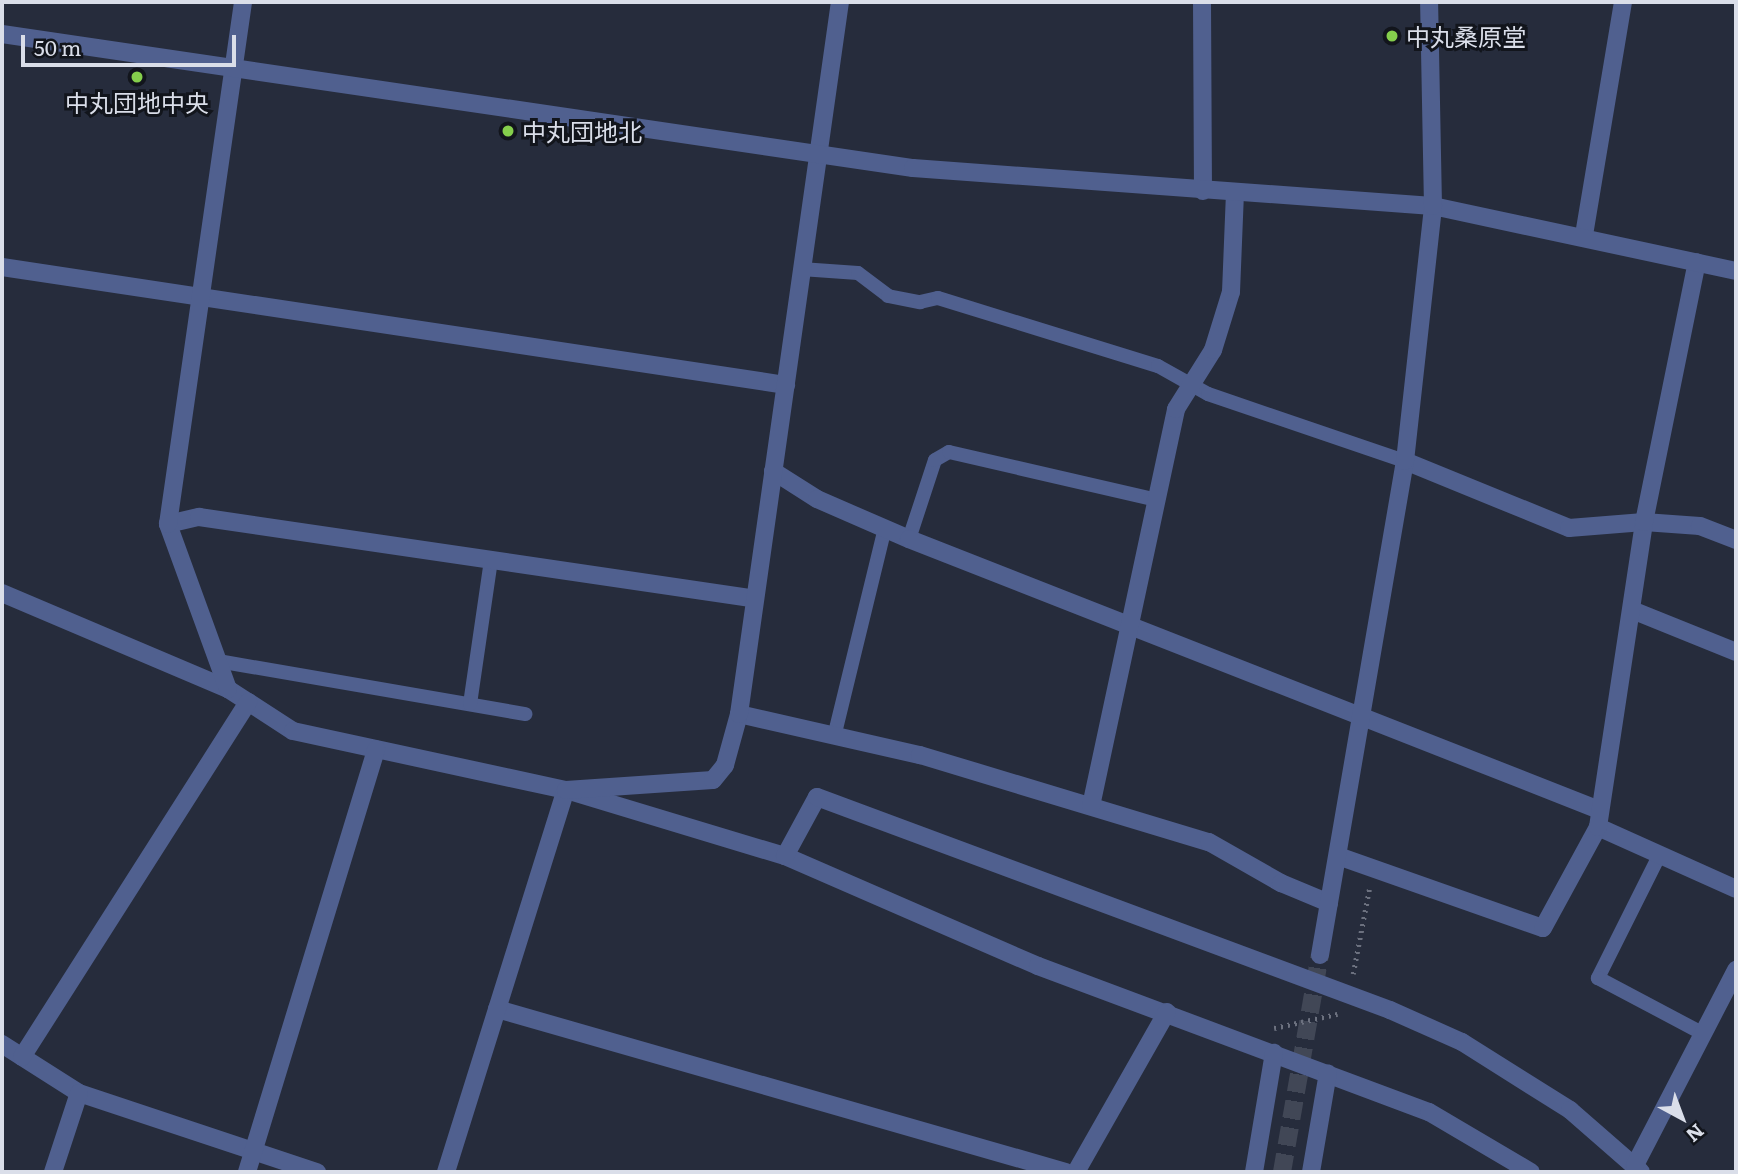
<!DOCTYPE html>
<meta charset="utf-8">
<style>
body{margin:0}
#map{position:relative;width:1738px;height:1174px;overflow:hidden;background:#262c3c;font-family:Literata,"Noto Sans JP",serif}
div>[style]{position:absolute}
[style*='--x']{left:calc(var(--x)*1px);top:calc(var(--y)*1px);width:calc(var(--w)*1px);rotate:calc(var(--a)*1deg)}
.tertiary-tunnel>*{height:18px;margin-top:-9px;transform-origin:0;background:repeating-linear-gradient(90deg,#414756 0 18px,transparent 0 27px)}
.path>*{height:4.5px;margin-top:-2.25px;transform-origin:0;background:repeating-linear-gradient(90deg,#6c717f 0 2px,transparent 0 7px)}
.service>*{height:14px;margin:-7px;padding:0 7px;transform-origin:7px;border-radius:7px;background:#50608f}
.minor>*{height:18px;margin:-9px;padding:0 9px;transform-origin:9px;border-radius:9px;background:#50608f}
.tertiary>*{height:18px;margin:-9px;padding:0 9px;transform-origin:9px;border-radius:9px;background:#50608f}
.dots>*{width:19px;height:19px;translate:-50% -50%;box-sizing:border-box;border:4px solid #12151c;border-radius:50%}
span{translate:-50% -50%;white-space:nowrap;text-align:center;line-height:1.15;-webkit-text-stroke:6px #12151c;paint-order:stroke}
.poi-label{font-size:24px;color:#dadee9}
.left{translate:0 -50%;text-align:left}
.frame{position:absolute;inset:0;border:4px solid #dadee9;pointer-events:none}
.north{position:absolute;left:1647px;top:1083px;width:70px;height:70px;-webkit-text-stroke:5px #12151c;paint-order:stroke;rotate:139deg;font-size:19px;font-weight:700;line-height:28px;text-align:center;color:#dadee9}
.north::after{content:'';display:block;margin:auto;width:24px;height:32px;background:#dadee9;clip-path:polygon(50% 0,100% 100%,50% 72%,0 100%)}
.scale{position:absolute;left:21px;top:35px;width:215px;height:32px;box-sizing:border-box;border:4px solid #dadee9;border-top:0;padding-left:9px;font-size:21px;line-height:24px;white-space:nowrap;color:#dadee9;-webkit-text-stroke:5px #12151c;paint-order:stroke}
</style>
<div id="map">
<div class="tertiary-tunnel">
<div style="--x:1282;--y:1172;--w:220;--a:-80.1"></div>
</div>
<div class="path">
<div style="--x:1353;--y:974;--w:86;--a:-79.2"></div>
<div style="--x:1274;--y:1028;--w:65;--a:-12.5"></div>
</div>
<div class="service">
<div style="--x:801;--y:269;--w:57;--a:4"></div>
<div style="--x:858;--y:273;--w:38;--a:37"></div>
<div style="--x:888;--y:296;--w:33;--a:11"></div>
<div style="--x:920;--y:302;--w:18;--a:-13"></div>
<div style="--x:938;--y:298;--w:230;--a:17.2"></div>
<div style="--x:1158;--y:366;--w:57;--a:29.2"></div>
<div style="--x:1208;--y:394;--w:208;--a:18.8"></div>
<div style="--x:909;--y:539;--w:83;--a:-71.8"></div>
<div style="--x:935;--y:460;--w:16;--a:-30"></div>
<div style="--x:949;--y:452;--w:213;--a:13"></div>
<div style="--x:218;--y:661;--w:312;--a:9.8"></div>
<div style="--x:470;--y:704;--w:146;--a:-81.7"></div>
<div style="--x:834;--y:737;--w:215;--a:-76.3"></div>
<div style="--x:1660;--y:854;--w:139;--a:116.6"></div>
<div style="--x:1598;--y:978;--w:118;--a:27.9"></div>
</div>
<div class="minor">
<div style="--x:1202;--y:2;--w:189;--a:89.7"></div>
<div style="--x:1584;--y:235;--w:236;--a:-80.5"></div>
<div style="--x:2;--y:267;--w:793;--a:8.56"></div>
<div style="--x:1405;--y:461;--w:177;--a:22.2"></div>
<div style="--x:1569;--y:528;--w:75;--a:-4.6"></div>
<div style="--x:1644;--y:522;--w:56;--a:4.1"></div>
<div style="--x:1700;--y:526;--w:39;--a:21"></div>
<div style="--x:773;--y:471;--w:52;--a:32.5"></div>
<div style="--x:817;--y:499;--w:100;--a:23.5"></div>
<div style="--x:909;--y:539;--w:739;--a:21.43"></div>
<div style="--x:168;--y:524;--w:32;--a:-13"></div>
<div style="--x:199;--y:517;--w:558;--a:8.35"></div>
<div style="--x:2;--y:593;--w:246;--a:23"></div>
<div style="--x:228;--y:689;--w:77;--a:32.9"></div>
<div style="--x:293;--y:731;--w:279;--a:12.2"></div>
<div style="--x:566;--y:790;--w:229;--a:16.8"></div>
<div style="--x:785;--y:856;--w:276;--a:23.5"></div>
<div style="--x:1038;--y:966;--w:417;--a:20.5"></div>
<div style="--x:1429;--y:1112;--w:118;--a:30.5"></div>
<div style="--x:1632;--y:610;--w:112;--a:22"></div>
<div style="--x:228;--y:689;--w:176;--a:-110"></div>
<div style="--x:168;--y:524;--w:527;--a:-81.82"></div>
<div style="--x:739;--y:714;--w:186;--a:12.8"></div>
<div style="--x:920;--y:755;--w:302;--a:16.8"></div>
<div style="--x:1209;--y:842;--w:83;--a:29.7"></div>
<div style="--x:1281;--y:883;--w:52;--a:22.6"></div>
<div style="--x:1091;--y:806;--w:406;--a:-77.9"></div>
<div style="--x:1176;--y:409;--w:70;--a:-57.9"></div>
<div style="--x:1213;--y:350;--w:61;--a:-72.8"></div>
<div style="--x:1231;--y:292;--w:100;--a:-87.7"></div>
<div style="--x:1598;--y:827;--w:151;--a:24.2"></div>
<div style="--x:785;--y:856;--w:67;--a:-61.5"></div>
<div style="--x:817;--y:797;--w:611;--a:20.39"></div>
<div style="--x:1390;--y:1010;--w:79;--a:24"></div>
<div style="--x:1462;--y:1042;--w:128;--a:32.2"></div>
<div style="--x:1570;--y:1110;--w:94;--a:41.1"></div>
<div style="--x:1338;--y:856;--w:217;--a:19.4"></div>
<div style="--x:1543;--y:928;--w:115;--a:-61.4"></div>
<div style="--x:1598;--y:827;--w:308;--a:-81.4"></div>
<div style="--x:1644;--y:522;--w:265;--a:-78.5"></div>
<div style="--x:497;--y:1009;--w:592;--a:15.99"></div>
<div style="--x:2;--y:1044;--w:91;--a:32.5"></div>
<div style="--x:79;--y:1093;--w:251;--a:18.4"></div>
<div style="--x:22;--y:1057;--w:421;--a:-57.5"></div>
<div style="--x:1635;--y:1165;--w:220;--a:-62.6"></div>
<div style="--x:53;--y:1172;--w:83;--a:-71.8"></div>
<div style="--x:247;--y:1172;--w:442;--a:-73"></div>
<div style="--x:446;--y:1172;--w:400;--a:-72.6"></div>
<div style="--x:566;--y:790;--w:147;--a:-3.9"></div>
<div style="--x:713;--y:780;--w:19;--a:-51"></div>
<div style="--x:725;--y:765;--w:53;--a:-74.6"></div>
<div style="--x:739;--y:714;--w:719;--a:-81.93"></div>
<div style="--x:1076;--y:1172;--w:184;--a:-60.4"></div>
<div style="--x:1254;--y:1172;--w:121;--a:-80.5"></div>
<div style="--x:1311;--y:1172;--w:100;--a:-80.3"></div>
</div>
<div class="tertiary">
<div style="--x:2;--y:34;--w:921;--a:8.37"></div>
<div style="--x:913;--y:168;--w:521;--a:4.18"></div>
<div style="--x:1433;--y:206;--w:310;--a:12.1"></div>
<div style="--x:1320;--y:955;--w:501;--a:-80.24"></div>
<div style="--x:1405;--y:461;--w:257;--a:-83.7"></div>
<div style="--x:1433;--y:206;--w:204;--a:-91.1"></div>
</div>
<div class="dots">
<div style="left:1392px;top:36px;background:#85cf4c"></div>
<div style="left:137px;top:77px;background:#85cf4c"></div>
<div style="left:508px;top:131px;background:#85cf4c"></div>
</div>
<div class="poi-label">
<span class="left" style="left:1406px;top:36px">中丸桑原堂</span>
<span style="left:137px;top:102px">中丸団地中央</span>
<span class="left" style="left:522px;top:131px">中丸団地北</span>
</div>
<div class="frame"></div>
<div class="north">N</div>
<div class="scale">50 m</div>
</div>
